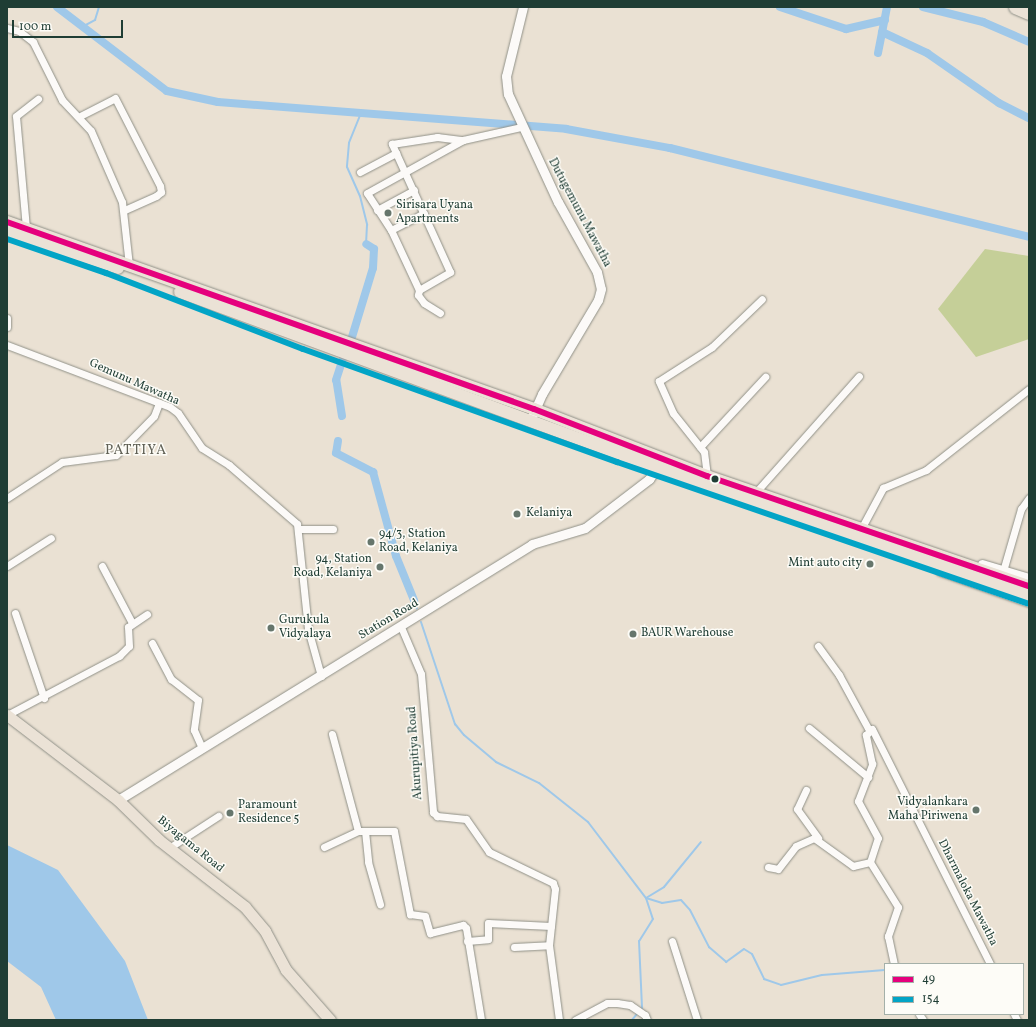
<!DOCTYPE html>
<style>
body{margin:0}
#map{position:relative;width:1036px;height:1027px;overflow:hidden;background:#eae1d3;font-family:Vollkorn,serif}
div>[style]{position:absolute}
[style*='--x']{left:calc(var(--x)*1px);top:calc(var(--y)*1px);width:calc(var(--w)*1px);rotate:calc(var(--a)*1deg)}
.green>*{inset:0;background:#c5cf98}
.water>*{inset:0;background:#9fc8e9}
.stream>*{height:2px;margin:-1px;padding:0 1px;transform-origin:1px;border-radius:1px;background:#9fc8e9}
.canal>*{height:8px;margin:-4px;padding:0 4px;transform-origin:4px;border-radius:4px;background:#9fc8e9}
.roads{filter:drop-shadow(0 0 1px #909188) drop-shadow(0 0 1px #909188)}
.minor>*{height:7px;margin:-3.5px;padding:0 3.5px;transform-origin:3.5px;border-radius:3.5px;background:#fcfaf8}
.tertiary>*{height:9px;margin:-4.5px;padding:0 4.5px;transform-origin:4.5px;border-radius:4.5px;background:#fcfaf8}
.primary>*{height:11px;margin:-5.5px;padding:0 5.5px;transform-origin:5.5px;border-radius:5.5px;background:#ebe2d6}
.trunk>*{height:12px;margin:-6px;padding:0 6px;transform-origin:6px;border-radius:6px;background:#ebe2d6}
.motorway>*{height:13px;margin:-6.5px;padding:0 6.5px;transform-origin:6.5px;border-radius:6.5px;background:#ebe2d6}
.bus-1>*{height:6px;margin:-3px;padding:0 3px;transform-origin:3px;border-radius:3px;background:#e5007d}
.bus-2>*{height:6px;margin:-3px;padding:0 3px;transform-origin:3px;border-radius:3px;background:#02a4c6}
.dots>*{width:11px;height:11px;translate:-50% -50%;box-sizing:border-box;border:2px solid #fdfcf7;border-radius:50%}
span{translate:-50% -50%;white-space:nowrap;text-align:center;line-height:1.15;-webkit-text-stroke:3px #fdfcf7;paint-order:stroke}
.poi-label{font-size:12px;color:#1f3d34}
.left{translate:0 -50%;text-align:left}
.right{translate:-100% -50%;text-align:right}
.street-label{font-size:12px;color:#1f3d34}
.quarter-label{font-size:14px;color:#606055;letter-spacing:1px}
.frame{position:absolute;inset:0;border:8px solid #1f3d34;pointer-events:none}
.legend{position:absolute;left:884px;top:963px;width:140px;height:52px;box-sizing:border-box;background:#fdfcf7;border:1px solid #a4b0a9;margin:0;padding:5px 7px;list-style:none;font-size:12px;color:#1f3d34}
.legend li{display:flex;align-items:center;gap:8px;height:20px}
.legend b{width:20px;border:1px solid #a4b0a9}
.scale{position:absolute;left:12px;top:20px;width:111px;height:18px;box-sizing:border-box;border:2px solid #1f3d34;border-top:0;padding-left:5px;font-size:12px;line-height:14px;white-space:nowrap;color:#1f3d34;-webkit-text-stroke:3px #fdfcf7;paint-order:stroke}
</style>
<div id="map">
<div class="green">
<div style="clip-path:polygon(985px 249px,1029px 256px,1029px 339px,976px 357px,938px 309px)"></div>
</div>
<div class="water">
<div style="clip-path:polygon(7px 845px,58px 870px,125px 961px,148px 1020px,56px 1020px,41px 987px,7px 961px)"></div>
</div>
<div class="stream">
<div style="--x:82;--y:27;--w:15;--a:-28"></div>
<div style="--x:95;--y:20;--w:14;--a:-73"></div>
<div style="--x:361;--y:113;--w:32;--a:112"></div>
<div style="--x:349;--y:143;--w:24;--a:95"></div>
<div style="--x:347;--y:167;--w:32;--a:66"></div>
<div style="--x:360;--y:196;--w:30;--a:76"></div>
<div style="--x:367;--y:225;--w:19;--a:93"></div>
<div style="--x:414;--y:600;--w:9;--a:72"></div>
<div style="--x:421;--y:622;--w:108;--a:71.6"></div>
<div style="--x:455;--y:724;--w:14;--a:51"></div>
<div style="--x:464;--y:735;--w:42;--a:40.2"></div>
<div style="--x:496;--y:762;--w:48;--a:26"></div>
<div style="--x:539;--y:783;--w:63;--a:38.5"></div>
<div style="--x:588;--y:822;--w:96;--a:52.7"></div>
<div style="--x:646;--y:898;--w:22;--a:72"></div>
<div style="--x:653;--y:919;--w:26;--a:122"></div>
<div style="--x:639;--y:941;--w:67;--a:87.4"></div>
<div style="--x:642;--y:1008;--w:16;--a:130"></div>
<div style="--x:646;--y:898;--w:17;--a:17"></div>
<div style="--x:662;--y:903;--w:19;--a:-9"></div>
<div style="--x:681;--y:900;--w:13;--a:48"></div>
<div style="--x:690;--y:910;--w:42;--a:62.8"></div>
<div style="--x:709;--y:947;--w:23;--a:41"></div>
<div style="--x:726;--y:962;--w:22;--a:-36"></div>
<div style="--x:744;--y:949;--w:9;--a:32"></div>
<div style="--x:752;--y:954;--w:28;--a:64"></div>
<div style="--x:764;--y:979;--w:18;--a:19"></div>
<div style="--x:781;--y:985;--w:42;--a:-13.7"></div>
<div style="--x:822;--y:975;--w:63;--a:-4.5"></div>
<div style="--x:646;--y:898;--w:21;--a:-31"></div>
<div style="--x:664;--y:887;--w:58;--a:-50.6"></div>
</div>
<div class="canal">
<div style="--x:57;--y:7;--w:138;--a:37.4"></div>
<div style="--x:167;--y:91;--w:52;--a:12.2"></div>
<div style="--x:218;--y:102;--w:349;--a:4.4"></div>
<div style="--x:566;--y:129;--w:106;--a:10.4"></div>
<div style="--x:670;--y:148;--w:370;--a:13.9"></div>
<div style="--x:780;--y:7;--w:70;--a:18.4"></div>
<div style="--x:846;--y:29;--w:40;--a:-13"></div>
<div style="--x:923;--y:7;--w:62;--a:14"></div>
<div style="--x:983;--y:22;--w:50;--a:23.5"></div>
<div style="--x:882;--y:32;--w:50;--a:25"></div>
<div style="--x:927;--y:53;--w:88;--a:34.8"></div>
<div style="--x:999;--y:103;--w:34;--a:27"></div>
<div style="--x:878;--y:53;--w:47;--a:-78.9"></div>
<div style="--x:352;--y:337;--w:72;--a:-73.1"></div>
<div style="--x:373;--y:268;--w:19;--a:-87"></div>
<div style="--x:374;--y:249;--w:9;--a:-148"></div>
<div style="--x:342;--y:416;--w:36;--a:-99"></div>
<div style="--x:336;--y:380;--w:22;--a:-72"></div>
<div style="--x:338;--y:441;--w:12;--a:99"></div>
<div style="--x:336;--y:453;--w:42;--a:27.2"></div>
<div style="--x:373;--y:472;--w:87;--a:74.7"></div>
<div style="--x:396;--y:556;--w:48;--a:67.8"></div>
</div>
<div class="roads">
<div class="minor">
<div style="--x:7;--y:28;--w:12;--a:14"></div>
<div style="--x:19;--y:31;--w:18;--a:38"></div>
<div style="--x:33;--y:42;--w:65;--a:63.4"></div>
<div style="--x:62;--y:100;--w:42;--a:46.9"></div>
<div style="--x:91;--y:131;--w:77;--a:66.4"></div>
<div style="--x:122;--y:202;--w:63;--a:83.7"></div>
<div style="--x:80;--y:116;--w:39;--a:-27"></div>
<div style="--x:115;--y:98;--w:99;--a:62.9"></div>
<div style="--x:160;--y:186;--w:6;--a:81"></div>
<div style="--x:161;--y:192;--w:6;--a:141"></div>
<div style="--x:156;--y:196;--w:35;--a:156"></div>
<div style="--x:360;--y:172;--w:41;--a:-27.8"></div>
<div style="--x:377;--y:210;--w:42;--a:-28.4"></div>
<div style="--x:26;--y:228;--w:112;--a:-95.1"></div>
<div style="--x:16;--y:116;--w:28;--a:-38"></div>
<div style="--x:391;--y:230;--w:37;--a:-27"></div>
<div style="--x:419;--y:290;--w:66;--a:-115"></div>
<div style="--x:391;--y:230;--w:44;--a:-123"></div>
<div style="--x:367;--y:193;--w:110;--a:-28.9"></div>
<div style="--x:463;--y:140;--w:59;--a:-12.6"></div>
<div style="--x:440;--y:313;--w:19;--a:-148"></div>
<div style="--x:424;--y:303;--w:10;--a:-127"></div>
<div style="--x:418;--y:295;--w:5;--a:-79"></div>
<div style="--x:419;--y:290;--w:36;--a:-30"></div>
<div style="--x:450;--y:272;--w:141;--a:-114.4"></div>
<div style="--x:392;--y:144;--w:46;--a:-8.8"></div>
<div style="--x:437;--y:137;--w:26;--a:7"></div>
<div style="--x:7;--y:318;--w:9;--a:90"></div>
<div style="--x:7;--y:345;--w:174;--a:20.8"></div>
<div style="--x:170;--y:407;--w:10;--a:37"></div>
<div style="--x:178;--y:413;--w:42;--a:55.6"></div>
<div style="--x:202;--y:448;--w:32;--a:32"></div>
<div style="--x:229;--y:465;--w:90;--a:40.9"></div>
<div style="--x:297;--y:524;--w:106;--a:84"></div>
<div style="--x:308;--y:629;--w:49;--a:74.5"></div>
<div style="--x:700;--y:447;--w:96;--a:-47.1"></div>
<div style="--x:707;--y:476;--w:24;--a:-97"></div>
<div style="--x:704;--y:452;--w:50;--a:-128.5"></div>
<div style="--x:673;--y:413;--w:35;--a:-114"></div>
<div style="--x:659;--y:381;--w:63;--a:-32.7"></div>
<div style="--x:712;--y:347;--w:69;--a:-43.8"></div>
<div style="--x:756;--y:492;--w:155;--a:-48.4"></div>
<div style="--x:7;--y:498;--w:66;--a:-33.2"></div>
<div style="--x:62;--y:462;--w:54;--a:-7.4"></div>
<div style="--x:116;--y:455;--w:54;--a:-45.7"></div>
<div style="--x:154;--y:416;--w:14;--a:-69"></div>
<div style="--x:299;--y:529;--w:34;--a:0"></div>
<div style="--x:861;--y:529;--w:47;--a:-61.8"></div>
<div style="--x:883;--y:488;--w:47;--a:-22.7"></div>
<div style="--x:926;--y:470;--w:131;--a:-38.2"></div>
<div style="--x:7;--y:566;--w:52;--a:-32.5"></div>
<div style="--x:102;--y:566;--w:64;--a:62.2"></div>
<div style="--x:1003;--y:571;--w:65;--a:-73.8"></div>
<div style="--x:1021;--y:509;--w:14;--a:-54"></div>
<div style="--x:15;--y:613;--w:90;--a:71.2"></div>
<div style="--x:401;--y:627;--w:51;--a:66.9"></div>
<div style="--x:421;--y:674;--w:139;--a:85"></div>
<div style="--x:433;--y:812;--w:6;--a:45"></div>
<div style="--x:437;--y:816;--w:29;--a:6"></div>
<div style="--x:466;--y:819;--w:40;--a:55.1"></div>
<div style="--x:489;--y:852;--w:71;--a:25.8"></div>
<div style="--x:553;--y:883;--w:6;--a:72"></div>
<div style="--x:555;--y:889;--w:56;--a:96.1"></div>
<div style="--x:549;--y:945;--w:76;--a:82.4"></div>
<div style="--x:152;--y:643;--w:41;--a:62.2"></div>
<div style="--x:171;--y:679;--w:34;--a:38"></div>
<div style="--x:198;--y:700;--w:30;--a:98"></div>
<div style="--x:194;--y:730;--w:20;--a:66"></div>
<div style="--x:818;--y:646;--w:36;--a:54"></div>
<div style="--x:839;--y:675;--w:63;--a:61.4"></div>
<div style="--x:7;--y:715;--w:127;--a:-27.8"></div>
<div style="--x:119;--y:656;--w:14;--a:-45"></div>
<div style="--x:129;--y:646;--w:19;--a:-93"></div>
<div style="--x:128;--y:627;--w:23;--a:-34"></div>
<div style="--x:809;--y:728;--w:77;--a:39.7"></div>
<div style="--x:332;--y:734;--w:100;--a:75"></div>
<div style="--x:806;--y:790;--w:21;--a:115"></div>
<div style="--x:797;--y:809;--w:36;--a:54"></div>
<div style="--x:365;--y:831;--w:31;--a:84"></div>
<div style="--x:368;--y:862;--w:44;--a:74.1"></div>
<div style="--x:324;--y:847;--w:38;--a:-25"></div>
<div style="--x:358;--y:831;--w:36;--a:0"></div>
<div style="--x:394;--y:831;--w:85;--a:79.1"></div>
<div style="--x:410;--y:914;--w:15;--a:8"></div>
<div style="--x:425;--y:916;--w:18;--a:74"></div>
<div style="--x:430;--y:933;--w:34;--a:-14"></div>
<div style="--x:463;--y:925;--w:4;--a:45"></div>
<div style="--x:466;--y:928;--w:93;--a:80.7"></div>
<div style="--x:169;--y:848;--w:59;--a:-33.1"></div>
<div style="--x:870;--y:862;--w:25;--a:-72"></div>
<div style="--x:878;--y:838;--w:42;--a:-118.4"></div>
<div style="--x:858;--y:801;--w:40;--a:-69"></div>
<div style="--x:872;--y:764;--w:30;--a:-102"></div>
<div style="--x:866;--y:735;--w:8;--a:-45"></div>
<div style="--x:872;--y:729;--w:263;--a:63.3"></div>
<div style="--x:870;--y:862;--w:53;--a:58.1"></div>
<div style="--x:898;--y:907;--w:31;--a:109"></div>
<div style="--x:888;--y:936;--w:29;--a:78"></div>
<div style="--x:768;--y:867;--w:10;--a:11"></div>
<div style="--x:778;--y:869;--w:29;--a:-52"></div>
<div style="--x:796;--y:846;--w:20;--a:-24"></div>
<div style="--x:814;--y:838;--w:48;--a:35.7"></div>
<div style="--x:853;--y:866;--w:17;--a:-13"></div>
<div style="--x:467;--y:941;--w:21;--a:-5"></div>
<div style="--x:488;--y:939;--w:16;--a:-90"></div>
<div style="--x:488;--y:923;--w:63;--a:2.7"></div>
<div style="--x:672;--y:941;--w:83;--a:72.4"></div>
<div style="--x:514;--y:947;--w:35;--a:-3"></div>
<div style="--x:919;--y:1014;--w:7;--a:56"></div>
<div style="--x:1014;--y:1014;--w:7;--a:63"></div>
<div style="--x:575;--y:1020;--w:36;--a:-28"></div>
<div style="--x:607;--y:1003;--w:10;--a:0"></div>
<div style="--x:617;--y:1003;--w:13;--a:9"></div>
<div style="--x:630;--y:1005;--w:18;--a:34"></div>
<div style="--x:645;--y:1015;--w:5;--a:68"></div>
</div>
<div class="tertiary">
<div style="--x:523;--y:7;--w:71;--a:103.8"></div>
<div style="--x:506;--y:76;--w:18;--a:84"></div>
<div style="--x:508;--y:94;--w:119;--a:65.2"></div>
<div style="--x:558;--y:202;--w:80;--a:60.9"></div>
<div style="--x:597;--y:272;--w:17;--a:77"></div>
<div style="--x:601;--y:289;--w:11;--a:105"></div>
<div style="--x:598;--y:300;--w:109;--a:120.8"></div>
<div style="--x:542;--y:394;--w:30;--a:114"></div>
<div style="--x:982;--y:564;--w:49;--a:16.6"></div>
<div style="--x:940;--y:571;--w:94;--a:19.2"></div>
<div style="--x:118;--y:800;--w:487;--a:-31.7"></div>
<div style="--x:532;--y:544;--w:55;--a:-16.8"></div>
<div style="--x:585;--y:528;--w:81;--a:-37.4"></div>
<div style="--x:649;--y:479;--w:20;--a:-53"></div>
</div>
<div class="primary">
<div style="--x:7;--y:715;--w:140;--a:37.4"></div>
<div style="--x:118;--y:800;--w:57;--a:44.3"></div>
<div style="--x:159;--y:840;--w:109;--a:37.9"></div>
<div style="--x:245;--y:907;--w:31;--a:50"></div>
<div style="--x:265;--y:931;--w:44;--a:61.7"></div>
<div style="--x:286;--y:970;--w:67;--a:48.7"></div>
</div>
<div class="trunk">
<div style="--x:7;--y:222;--w:559;--a:19.54"></div>
<div style="--x:534;--y:409;--w:186;--a:21.2"></div>
<div style="--x:707;--y:476;--w:340;--a:18.9"></div>
<div style="--x:7;--y:231;--w:117;--a:18.4"></div>
<div style="--x:180;--y:292;--w:469;--a:20.2"></div>
<div style="--x:620;--y:454;--w:320;--a:19.5"></div>
<div style="--x:922;--y:561;--w:112;--a:17.6"></div>
</div>
<div class="motorway">
<div style="--x:1015;--y:7;--w:15;--a:23"></div>
</div>
</div>
<div class="bus-1">
<div style="--x:7;--y:222;--w:559;--a:19.54"></div>
<div style="--x:534;--y:409;--w:186;--a:21.2"></div>
<div style="--x:707;--y:476;--w:340;--a:18.9"></div>
</div>
<div class="bus-2">
<div style="--x:7;--y:239;--w:105;--a:19"></div>
<div style="--x:106;--y:273;--w:211;--a:21.1"></div>
<div style="--x:303;--y:349;--w:334;--a:19.8"></div>
<div style="--x:617;--y:462;--w:434;--a:19"></div>
</div>
<div class="dots">
<div style="left:388px;top:213px;background:#66766c"></div>
<div style="left:715px;top:479px;background:#1f3d34"></div>
<div style="left:517px;top:514px;background:#66766c"></div>
<div style="left:371px;top:542px;background:#66766c"></div>
<div style="left:870px;top:564px;background:#66766c"></div>
<div style="left:380px;top:567px;background:#66766c"></div>
<div style="left:271px;top:628px;background:#66766c"></div>
<div style="left:633px;top:634px;background:#66766c"></div>
<div style="left:976px;top:810px;background:#66766c"></div>
<div style="left:230px;top:813px;background:#66766c"></div>
</div>
<div class="poi-label">
<span class="left" style="left:396px;top:213px">Sirisara Uyana<br>Apartments</span>
<span class="left" style="left:526px;top:514px">Kelaniya</span>
<span class="left" style="left:379px;top:542px">94/3, Station<br>Road, Kelaniya</span>
<span class="right" style="left:372px;top:567px">94, Station<br>Road, Kelaniya</span>
<span class="right" style="left:862px;top:564px">Mint auto city</span>
<span class="left" style="left:279px;top:628px">Gurukula<br>Vidyalaya</span>
<span class="left" style="left:641px;top:634px">BAUR Warehouse</span>
<span class="right" style="left:968px;top:810px">Vidyalankara<br>Maha Piriwena</span>
<span class="left" style="left:238px;top:813px">Paramount<br>Residence 5</span>
</div>
<div class="street-label">
<span style="left:579px;top:213px;rotate:62deg">Dutugemunu Mawatha</span>
<span style="left:134px;top:383px;rotate:24deg">Gemunu Mawatha</span>
<span style="left:389px;top:620px;rotate:-31deg">Station Road</span>
<span style="left:416px;top:753px;rotate:-94deg">Akurupitiya Road</span>
<span style="left:190px;top:845px;rotate:39deg">Biyagama Road</span>
<span style="left:967px;top:893px;rotate:63deg">Dharmaloka Mawatha</span>
</div>
<div class="quarter-label">
<span style="left:136px;top:451px">PATTIYA</span>
</div>
<div class="frame"></div>
<ul class="legend">
<li><b style="height:5px;background:#e5007d"></b>49</li>
<li><b style="height:5px;background:#02a4c6"></b>154</li>
</ul>
<div class="scale">100 m</div>
</div>
